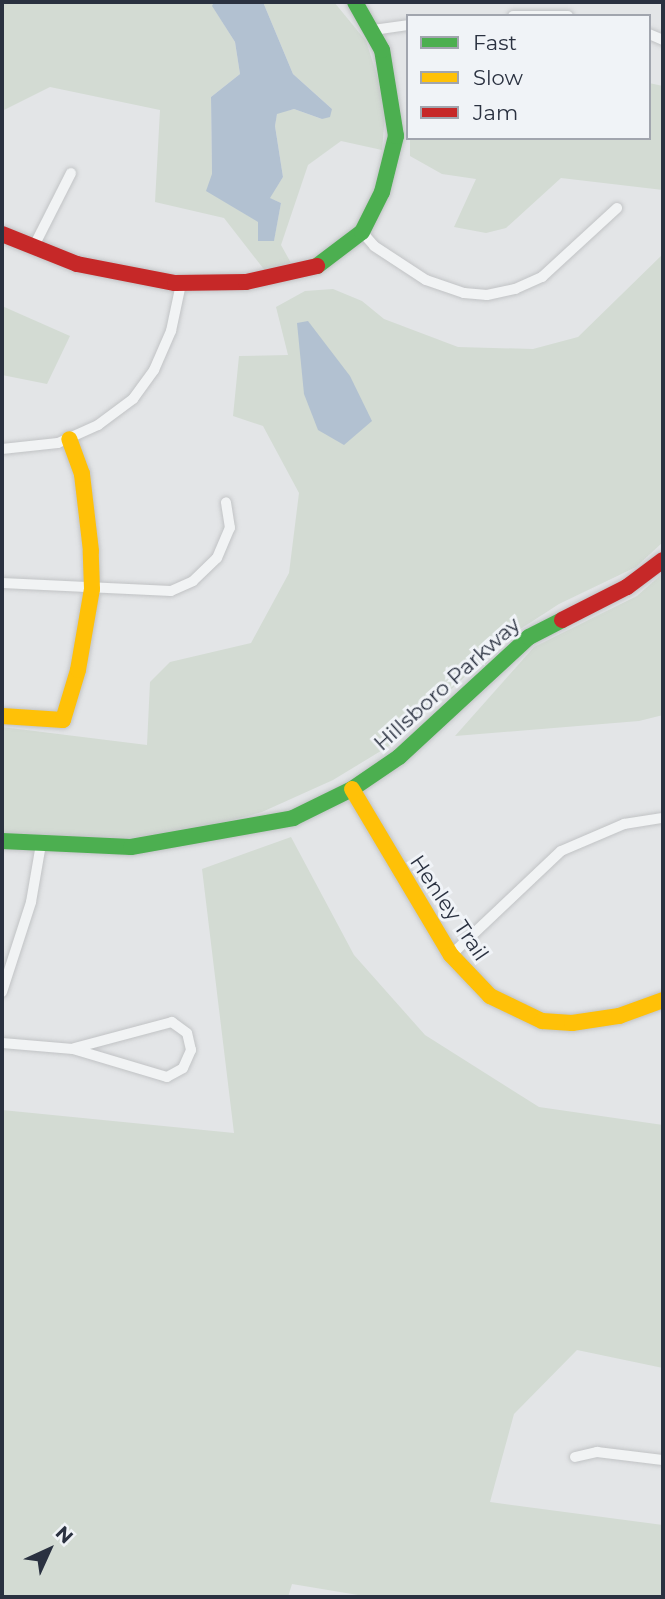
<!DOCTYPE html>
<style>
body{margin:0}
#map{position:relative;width:665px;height:1599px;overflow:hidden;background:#e3e5e7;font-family:Montserrat,sans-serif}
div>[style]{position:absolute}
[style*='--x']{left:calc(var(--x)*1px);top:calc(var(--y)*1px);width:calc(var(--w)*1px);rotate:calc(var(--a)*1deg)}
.green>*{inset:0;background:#d3dbd3}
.water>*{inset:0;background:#b2c1d1}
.roads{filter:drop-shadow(0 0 2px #c1c3c5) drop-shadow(0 0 2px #c1c3c5)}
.street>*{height:10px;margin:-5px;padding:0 5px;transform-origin:5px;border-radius:5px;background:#f1f3f4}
.fast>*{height:16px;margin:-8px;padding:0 8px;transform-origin:8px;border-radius:8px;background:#4caf50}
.slow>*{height:16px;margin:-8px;padding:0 8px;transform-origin:8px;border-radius:8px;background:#ffc107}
.jam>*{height:16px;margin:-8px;padding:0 8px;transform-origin:8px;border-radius:8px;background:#c62828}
span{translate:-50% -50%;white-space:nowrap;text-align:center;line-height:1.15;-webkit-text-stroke:6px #f0f3f7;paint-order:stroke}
.street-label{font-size:21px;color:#2a3140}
.frame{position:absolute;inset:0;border:4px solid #2a3140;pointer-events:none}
.legend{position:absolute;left:406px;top:14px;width:245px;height:126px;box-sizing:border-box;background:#f0f3f7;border:2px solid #a1a5ae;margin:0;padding:9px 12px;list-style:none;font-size:21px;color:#2a3140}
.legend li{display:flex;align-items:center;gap:14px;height:35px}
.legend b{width:35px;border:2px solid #a1a5ae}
.north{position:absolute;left:14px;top:1515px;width:70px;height:70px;-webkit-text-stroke:5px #f0f3f7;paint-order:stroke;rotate:45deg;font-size:19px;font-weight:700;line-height:28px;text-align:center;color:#2a3140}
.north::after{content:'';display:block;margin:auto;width:24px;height:32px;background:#2a3140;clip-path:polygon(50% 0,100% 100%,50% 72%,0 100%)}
</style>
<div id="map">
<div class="green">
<div style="clip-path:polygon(2px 2px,214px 2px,213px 7px,235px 42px,240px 74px,211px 97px,212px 174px,217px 197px,259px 222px,259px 241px,274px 240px,281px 203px,269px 198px,283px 177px,275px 126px,277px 113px,294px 109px,322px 119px,332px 109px,293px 74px,263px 2px,334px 2px,366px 41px,386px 103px,382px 150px,341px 141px,308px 165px,281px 245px,291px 263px,266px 272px,224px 218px,155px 202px,160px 110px,50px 87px,2px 111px)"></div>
<div style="clip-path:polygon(649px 83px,663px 86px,663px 190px,561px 178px,506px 228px,486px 233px,454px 227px,476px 179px,442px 174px,410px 156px,410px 138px,649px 138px)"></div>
<div style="clip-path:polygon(663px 254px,663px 542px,636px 567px,559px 604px,505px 639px,394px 743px,333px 780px,262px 812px,198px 830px,115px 840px,2px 833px,2px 727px,147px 745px,150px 682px,170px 662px,251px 643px,289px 573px,299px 493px,263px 426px,233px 416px,239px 356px,288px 355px,276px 307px,305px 291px,333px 289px,362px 301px,384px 319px,458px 347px,533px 349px,578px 337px)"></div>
<div style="clip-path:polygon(2px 306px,70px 336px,47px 384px,2px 375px)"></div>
<div style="clip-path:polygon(663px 573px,663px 715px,639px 721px,455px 736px,534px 647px,637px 596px)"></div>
<div style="clip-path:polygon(291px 837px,354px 955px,425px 1035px,539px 1107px,663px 1125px,663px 1368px,577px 1350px,514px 1414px,490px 1502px,663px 1525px,663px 1597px,370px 1597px,292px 1584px,288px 1597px,2px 1597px,2px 1110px,234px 1133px,202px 869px)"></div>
</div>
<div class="water">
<div style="clip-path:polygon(214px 2px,263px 2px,293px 74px,332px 109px,330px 117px,322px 119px,294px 109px,277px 114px,275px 126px,283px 177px,270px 198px,281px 203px,274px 241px,258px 241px,258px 222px,206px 191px,212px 174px,211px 97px,240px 74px,235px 42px,212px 6px)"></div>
<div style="clip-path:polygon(308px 321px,350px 376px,372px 421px,344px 445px,318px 430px,304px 394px,297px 323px)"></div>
</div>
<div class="roads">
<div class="street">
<div style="--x:513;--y:16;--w:55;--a:0"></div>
<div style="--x:373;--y:30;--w:35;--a:-8"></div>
<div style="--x:649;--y:34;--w:15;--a:23"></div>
<div style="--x:362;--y:232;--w:18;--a:49"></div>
<div style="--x:374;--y:246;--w:62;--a:33.2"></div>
<div style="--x:426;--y:280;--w:40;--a:18.9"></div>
<div style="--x:464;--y:293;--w:23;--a:5"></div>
<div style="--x:487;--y:295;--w:29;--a:-12"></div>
<div style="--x:515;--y:289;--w:30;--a:-24"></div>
<div style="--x:542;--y:277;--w:102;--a:-42.6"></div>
<div style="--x:33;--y:248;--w:84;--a:-63.1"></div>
<div style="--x:2;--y:449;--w:56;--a:-6.1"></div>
<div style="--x:58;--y:443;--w:44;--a:-24.2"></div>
<div style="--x:98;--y:425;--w:44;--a:-36.6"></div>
<div style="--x:133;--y:399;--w:36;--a:-54"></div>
<div style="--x:154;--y:370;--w:43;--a:-66.4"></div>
<div style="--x:171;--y:331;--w:48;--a:-78"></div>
<div style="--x:2;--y:583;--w:169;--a:2.7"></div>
<div style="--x:171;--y:591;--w:24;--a:-24"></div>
<div style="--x:193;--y:581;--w:33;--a:-44"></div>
<div style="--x:217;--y:558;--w:33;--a:-67"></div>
<div style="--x:230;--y:528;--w:26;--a:-99"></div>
<div style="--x:451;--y:955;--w:151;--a:-43.4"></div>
<div style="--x:561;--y:851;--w:69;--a:-23.2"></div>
<div style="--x:624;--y:824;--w:39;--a:-9"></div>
<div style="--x:2;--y:992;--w:95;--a:-72.1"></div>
<div style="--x:31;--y:902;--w:59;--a:-80.2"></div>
<div style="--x:2;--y:1043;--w:71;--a:4.8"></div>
<div style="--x:73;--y:1049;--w:98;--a:16.6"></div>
<div style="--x:167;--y:1077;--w:18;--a:-29"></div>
<div style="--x:183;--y:1068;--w:20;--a:-66"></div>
<div style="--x:191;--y:1050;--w:17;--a:-103"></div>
<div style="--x:187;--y:1033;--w:19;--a:-144"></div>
<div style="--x:172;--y:1022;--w:101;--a:165.1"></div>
<div style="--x:575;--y:1457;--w:23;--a:-13"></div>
<div style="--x:597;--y:1452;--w:66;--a:6.9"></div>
</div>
<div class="fast">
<div style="--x:317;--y:266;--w:56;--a:-37.1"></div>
<div style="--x:362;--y:232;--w:45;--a:-63.4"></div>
<div style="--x:382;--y:192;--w:58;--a:-76"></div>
<div style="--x:396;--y:136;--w:87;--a:-99.2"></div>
<div style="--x:382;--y:50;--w:55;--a:-119.4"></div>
<div style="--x:2;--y:841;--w:129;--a:2.7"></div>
<div style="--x:131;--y:847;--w:165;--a:-10.1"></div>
<div style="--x:293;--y:818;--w:66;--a:-26.2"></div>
<div style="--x:352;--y:789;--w:57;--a:-34.2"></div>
<div style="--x:399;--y:757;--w:177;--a:-42.7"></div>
<div style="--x:529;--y:637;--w:37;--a:-27"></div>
</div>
<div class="slow">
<div style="--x:2;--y:716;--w:61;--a:3.8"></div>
<div style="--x:63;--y:720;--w:52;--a:-73.3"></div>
<div style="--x:78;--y:670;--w:82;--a:-80.2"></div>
<div style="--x:92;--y:589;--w:38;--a:-92"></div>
<div style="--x:91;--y:551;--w:78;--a:-96.7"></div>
<div style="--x:82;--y:474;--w:37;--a:-110"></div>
<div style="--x:352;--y:789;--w:193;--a:59.2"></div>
<div style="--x:451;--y:955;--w:57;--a:46.4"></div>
<div style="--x:490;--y:996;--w:58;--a:25.7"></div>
<div style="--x:542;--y:1021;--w:30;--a:4"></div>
<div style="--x:572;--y:1023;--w:48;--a:-8.5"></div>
<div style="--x:619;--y:1016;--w:47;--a:-20"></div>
</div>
<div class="jam">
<div style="--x:2;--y:234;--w:81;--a:21.8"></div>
<div style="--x:77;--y:264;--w:100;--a:11"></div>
<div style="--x:175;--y:283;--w:71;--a:-0.8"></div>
<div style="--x:246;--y:282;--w:73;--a:-12.7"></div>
<div style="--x:562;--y:620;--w:73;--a:-26.9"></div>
<div style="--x:627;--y:587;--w:45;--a:-36.9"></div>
</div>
</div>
<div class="street-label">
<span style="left:447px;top:684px;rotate:-42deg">Hillsboro Parkway</span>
<span style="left:449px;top:908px;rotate:56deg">Henley Trail</span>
</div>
<div class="frame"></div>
<ul class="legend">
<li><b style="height:9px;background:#4caf50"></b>Fast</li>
<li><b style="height:9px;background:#ffc107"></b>Slow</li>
<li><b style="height:9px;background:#c62828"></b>Jam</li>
</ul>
<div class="north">N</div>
</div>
